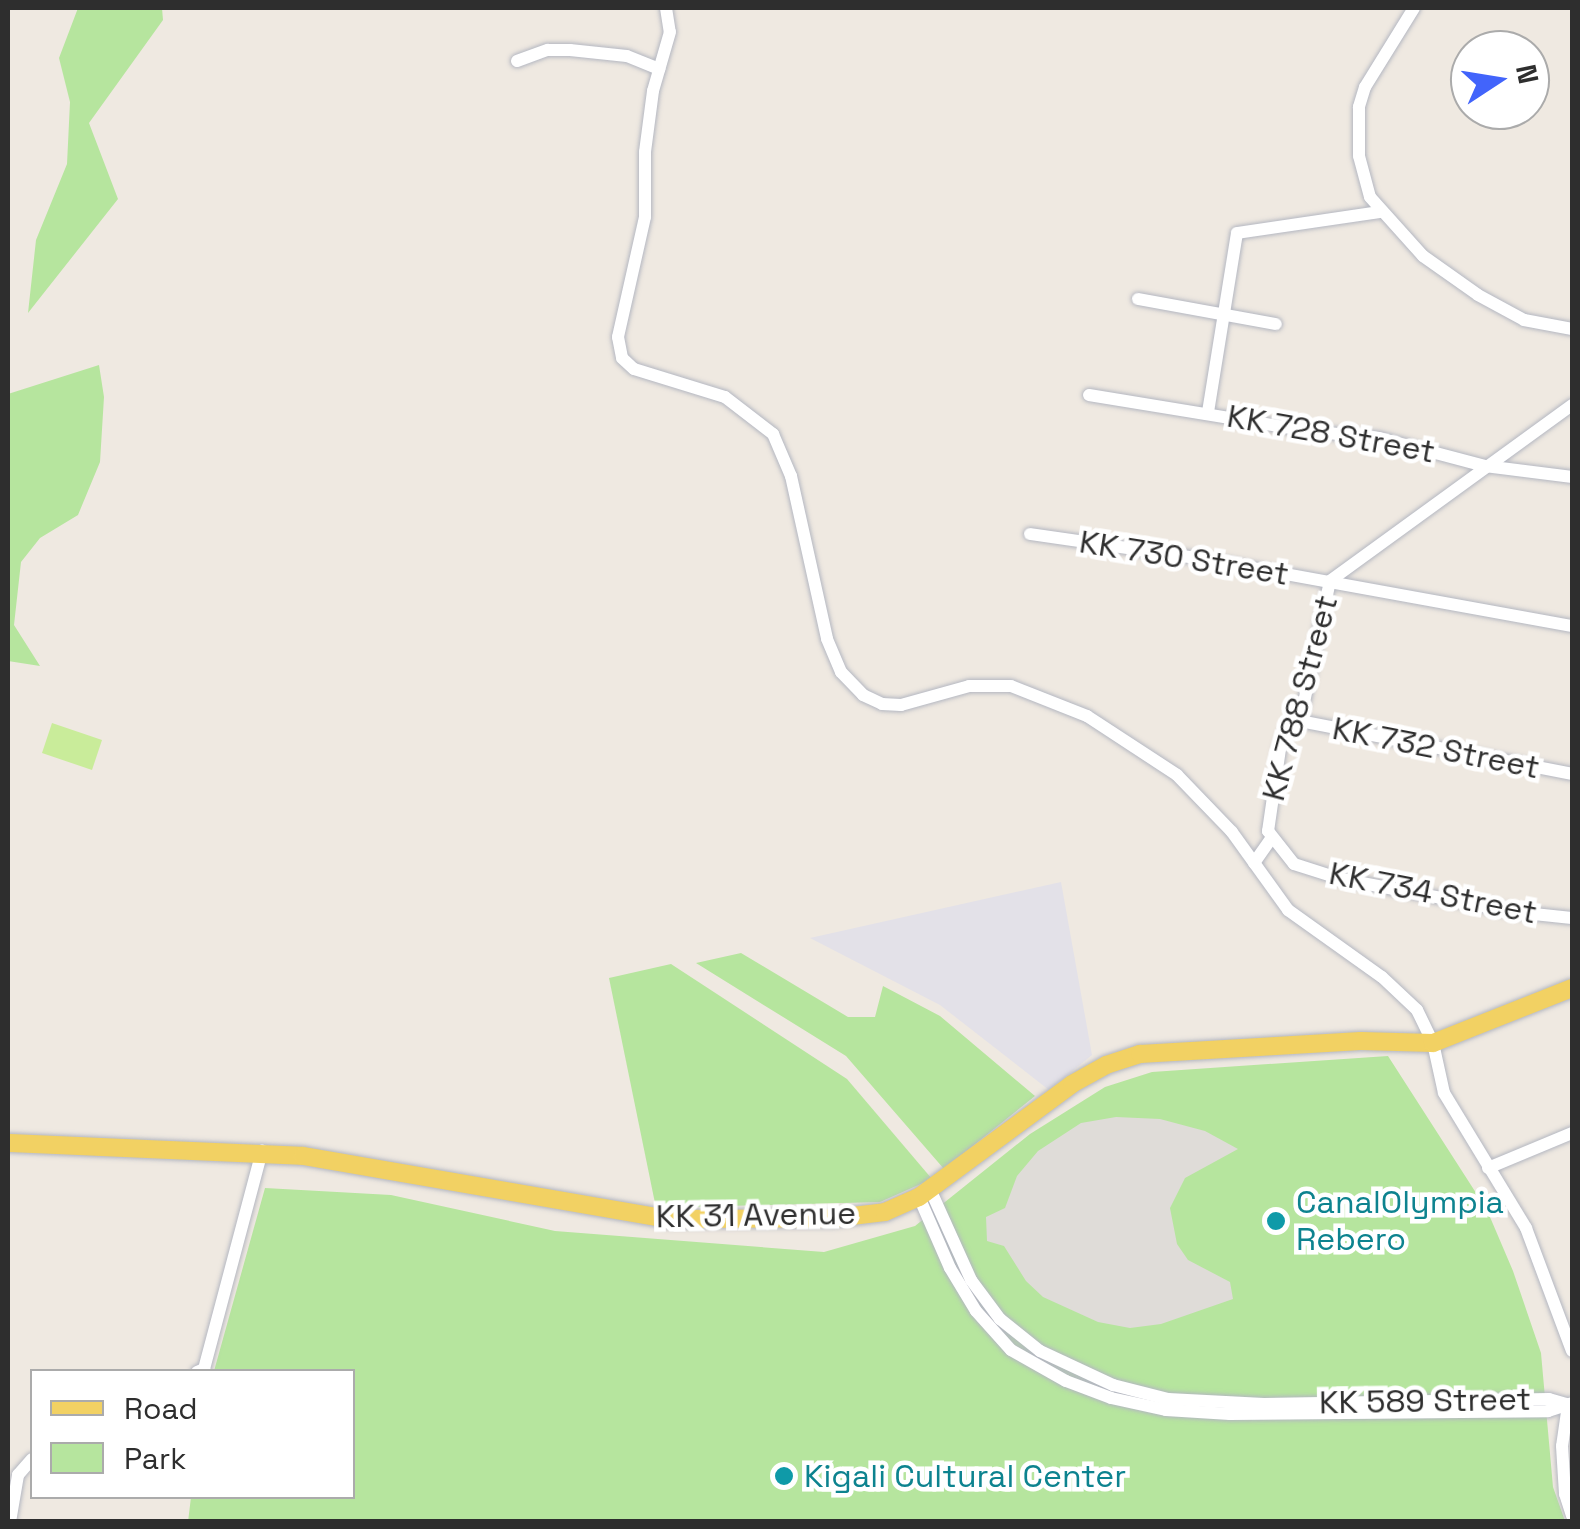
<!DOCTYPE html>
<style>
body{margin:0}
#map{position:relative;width:1580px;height:1529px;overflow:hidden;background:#efe9e1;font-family:"Space Grotesk",sans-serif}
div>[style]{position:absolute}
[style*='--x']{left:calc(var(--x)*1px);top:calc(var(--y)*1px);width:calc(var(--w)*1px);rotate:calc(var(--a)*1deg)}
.industrial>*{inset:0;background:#e3e1e8}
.green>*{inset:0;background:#b6e59e}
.pitch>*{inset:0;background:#c9ec9a}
.plaza>*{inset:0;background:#dfdcd8}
.roads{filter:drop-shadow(0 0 2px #b4b7c1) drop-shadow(0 0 2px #b4b7c1)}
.minor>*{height:12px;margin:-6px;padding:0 6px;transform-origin:6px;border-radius:6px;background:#fff}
.major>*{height:18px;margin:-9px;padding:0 9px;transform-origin:9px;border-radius:9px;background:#f2d163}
.dots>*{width:28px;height:28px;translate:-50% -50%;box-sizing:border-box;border:5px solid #fff;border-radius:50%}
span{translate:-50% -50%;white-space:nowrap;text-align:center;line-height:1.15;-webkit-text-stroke:9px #fff;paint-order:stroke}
.street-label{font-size:32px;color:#2e2e2e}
.culture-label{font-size:32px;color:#0d838f}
.left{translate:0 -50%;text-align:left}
.frame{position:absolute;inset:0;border:10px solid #2e2e2e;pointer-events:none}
.legend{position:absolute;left:30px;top:1369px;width:325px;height:130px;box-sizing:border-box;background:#fff;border:2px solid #ababab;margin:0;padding:12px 18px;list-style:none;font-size:30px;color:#2e2e2e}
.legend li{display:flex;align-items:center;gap:20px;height:50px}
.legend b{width:50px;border:2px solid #ababab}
.north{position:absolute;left:1450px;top:30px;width:100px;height:100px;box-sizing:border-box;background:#fff;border:2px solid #ababab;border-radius:50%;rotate:78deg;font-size:28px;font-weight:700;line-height:40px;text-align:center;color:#2e2e2e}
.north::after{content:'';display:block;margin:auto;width:35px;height:45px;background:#4264fb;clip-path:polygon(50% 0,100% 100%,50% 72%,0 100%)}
</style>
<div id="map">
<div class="industrial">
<div style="clip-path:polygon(1061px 882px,1092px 1055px,1049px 1090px,940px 1005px,810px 938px)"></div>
</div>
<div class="green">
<div style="clip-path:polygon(78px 8px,162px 8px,163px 20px,89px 123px,118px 199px,28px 313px,36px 240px,67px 164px,70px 102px,59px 58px)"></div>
<div style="clip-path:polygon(99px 365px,104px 397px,100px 462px,78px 515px,40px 538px,21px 562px,14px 625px,40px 666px,8px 661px,8px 394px)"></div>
<div style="clip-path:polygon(741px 953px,848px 1017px,875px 1017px,883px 986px,940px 1016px,1035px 1096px,944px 1169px,846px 1056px,696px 963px)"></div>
<div style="clip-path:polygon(671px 964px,847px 1079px,932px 1179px,880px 1202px,656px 1208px,609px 978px)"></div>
<div style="clip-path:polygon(1388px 1056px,1487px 1210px,1513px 1271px,1541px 1353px,1553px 1487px,1565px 1521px,188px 1522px,191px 1497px,352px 1496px,352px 1372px,214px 1371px,265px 1188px,391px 1195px,555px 1231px,824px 1252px,915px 1226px,1030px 1134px,1105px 1087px,1152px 1072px)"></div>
</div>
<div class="pitch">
<div style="clip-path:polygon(52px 723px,102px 740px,92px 770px,42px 753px)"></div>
</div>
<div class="plaza">
<div style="clip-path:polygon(1116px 1117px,1160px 1119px,1205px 1131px,1238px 1149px,1185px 1178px,1170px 1208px,1177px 1244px,1188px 1260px,1230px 1282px,1233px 1299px,1161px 1324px,1130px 1328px,1098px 1322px,1043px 1297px,1026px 1281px,1004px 1246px,987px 1241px,986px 1217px,1005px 1208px,1017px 1176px,1038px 1151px,1081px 1123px)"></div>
</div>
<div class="roads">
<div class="minor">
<div style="--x:666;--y:8;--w:24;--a:81"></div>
<div style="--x:670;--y:32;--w:61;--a:106.1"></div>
<div style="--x:653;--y:91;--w:62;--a:97.5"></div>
<div style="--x:645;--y:152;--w:65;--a:90"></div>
<div style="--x:645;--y:217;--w:123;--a:102.7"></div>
<div style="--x:618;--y:337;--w:21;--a:79"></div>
<div style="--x:622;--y:358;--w:16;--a:43"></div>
<div style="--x:634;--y:369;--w:95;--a:17.1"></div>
<div style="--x:725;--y:397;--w:61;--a:37.6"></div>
<div style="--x:773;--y:434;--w:46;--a:66.8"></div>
<div style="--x:791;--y:476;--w:167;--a:77.5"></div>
<div style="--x:827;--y:639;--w:36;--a:67"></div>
<div style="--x:841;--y:672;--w:32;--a:46"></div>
<div style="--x:863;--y:695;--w:21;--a:25"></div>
<div style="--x:882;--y:704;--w:19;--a:3"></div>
<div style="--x:901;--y:705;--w:71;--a:-15.6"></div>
<div style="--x:969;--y:686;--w:42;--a:0"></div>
<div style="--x:1011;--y:686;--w:82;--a:21.5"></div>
<div style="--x:1087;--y:716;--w:108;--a:33.2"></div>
<div style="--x:1177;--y:775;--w:79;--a:46"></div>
<div style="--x:1232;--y:832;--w:96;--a:54.3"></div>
<div style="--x:1288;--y:910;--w:115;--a:35.5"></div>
<div style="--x:1382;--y:977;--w:48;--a:43.3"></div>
<div style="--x:1417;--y:1010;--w:37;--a:64"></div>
<div style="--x:1433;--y:1043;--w:51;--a:77.6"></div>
<div style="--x:1444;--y:1093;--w:158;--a:58.7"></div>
<div style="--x:1526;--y:1228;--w:131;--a:69.5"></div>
<div style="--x:1414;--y:8;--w:93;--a:121.8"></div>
<div style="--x:1365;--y:87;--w:21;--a:107"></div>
<div style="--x:1359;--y:107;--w:49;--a:90"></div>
<div style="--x:1359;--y:156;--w:42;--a:75"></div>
<div style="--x:1370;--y:197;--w:79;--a:48.1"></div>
<div style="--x:1423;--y:256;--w:67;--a:35.3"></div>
<div style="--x:1478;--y:295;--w:52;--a:28.5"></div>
<div style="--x:1524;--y:320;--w:49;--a:10.6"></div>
<div style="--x:517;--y:61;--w:33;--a:-20"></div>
<div style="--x:548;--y:50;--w:22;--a:0"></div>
<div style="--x:570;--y:50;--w:57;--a:6"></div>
<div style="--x:627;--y:56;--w:35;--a:22"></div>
<div style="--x:1138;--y:299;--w:140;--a:10.3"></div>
<div style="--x:1089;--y:395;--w:222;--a:9.3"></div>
<div style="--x:1308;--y:431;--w:71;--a:5.6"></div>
<div style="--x:1379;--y:438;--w:110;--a:14.8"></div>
<div style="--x:1485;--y:466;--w:88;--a:7.2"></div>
<div style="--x:1572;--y:405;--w:299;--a:144"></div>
<div style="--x:1330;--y:581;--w:143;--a:102.1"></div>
<div style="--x:1300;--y:721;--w:16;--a:145"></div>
<div style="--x:1287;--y:730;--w:20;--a:110"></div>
<div style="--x:1280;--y:749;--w:83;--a:98.3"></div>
<div style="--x:1268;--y:831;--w:42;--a:51.8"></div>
<div style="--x:1294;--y:864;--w:49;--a:17.7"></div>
<div style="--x:1341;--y:879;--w:177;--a:10.7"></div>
<div style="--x:1515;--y:912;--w:57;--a:6"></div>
<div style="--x:1208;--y:412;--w:181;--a:-80.8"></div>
<div style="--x:1237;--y:233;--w:145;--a:-8.4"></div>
<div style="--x:1030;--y:534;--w:169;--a:8.2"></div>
<div style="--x:1197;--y:558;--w:381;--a:10.3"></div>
<div style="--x:1300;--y:721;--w:277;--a:11"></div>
<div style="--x:1254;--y:863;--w:29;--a:-55"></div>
<div style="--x:1488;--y:1168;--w:91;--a:-22.6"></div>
<div style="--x:930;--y:1189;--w:100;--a:65.7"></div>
<div style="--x:971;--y:1280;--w:49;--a:53.4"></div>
<div style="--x:1000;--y:1319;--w:51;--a:38.7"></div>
<div style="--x:1040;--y:1351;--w:81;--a:25"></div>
<div style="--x:1113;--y:1385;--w:57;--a:14.3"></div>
<div style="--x:1168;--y:1399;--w:96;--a:3"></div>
<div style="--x:1264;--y:1404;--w:285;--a:-1"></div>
<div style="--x:1549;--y:1399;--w:18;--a:16"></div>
<div style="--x:919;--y:1197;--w:77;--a:66.4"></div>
<div style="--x:950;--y:1268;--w:50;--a:58.8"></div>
<div style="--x:976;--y:1311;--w:52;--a:48.1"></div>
<div style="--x:1011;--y:1350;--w:63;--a:29.4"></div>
<div style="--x:1066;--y:1381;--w:48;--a:20.7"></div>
<div style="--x:1111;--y:1398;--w:56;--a:12.3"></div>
<div style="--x:1166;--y:1410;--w:64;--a:3.6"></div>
<div style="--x:1230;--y:1414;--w:318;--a:-0.5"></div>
<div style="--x:1548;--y:1411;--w:25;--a:-18"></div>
<div style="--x:197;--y:1372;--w:8;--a:-23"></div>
<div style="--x:204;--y:1369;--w:226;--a:-75.1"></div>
<div style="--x:1568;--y:1405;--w:41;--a:98.3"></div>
<div style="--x:1562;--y:1446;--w:48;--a:86.4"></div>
<div style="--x:1565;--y:1494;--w:23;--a:72"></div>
<div style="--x:10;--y:1522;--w:48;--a:-80.3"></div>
<div style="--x:18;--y:1475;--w:21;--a:-49"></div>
</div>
<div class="major">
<div style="--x:8;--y:1143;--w:295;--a:2.5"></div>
<div style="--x:303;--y:1156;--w:371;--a:9.8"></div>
<div style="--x:669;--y:1219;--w:166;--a:-0.3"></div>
<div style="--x:835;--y:1218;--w:50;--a:-6.8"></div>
<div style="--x:885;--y:1212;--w:37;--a:-24"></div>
<div style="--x:919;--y:1197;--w:190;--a:-36.4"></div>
<div style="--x:1072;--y:1084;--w:39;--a:-29"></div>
<div style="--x:1106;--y:1065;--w:36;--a:-18"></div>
<div style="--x:1140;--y:1054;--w:221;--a:-3.4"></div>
<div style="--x:1361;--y:1041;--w:72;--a:1.6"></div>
<div style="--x:1433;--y:1043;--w:149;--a:-21.6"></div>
</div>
</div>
<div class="dots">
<div style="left:1276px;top:1221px;background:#0f9aa8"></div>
<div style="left:784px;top:1476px;background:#0f9aa8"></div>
</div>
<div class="street-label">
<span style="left:1331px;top:434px;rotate:10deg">KK 728 Street</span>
<span style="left:1184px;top:558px;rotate:9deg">KK 730 Street</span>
<span style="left:1300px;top:698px;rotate:-75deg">KK 788 Street</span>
<span style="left:1436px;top:748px;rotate:11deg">KK 732 Street</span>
<span style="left:1433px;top:893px;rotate:11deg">KK 734 Street</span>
<span style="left:756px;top:1215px;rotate:-1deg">KK 31 Avenue</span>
<span style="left:1425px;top:1401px;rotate:-1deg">KK 589 Street</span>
</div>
<div class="culture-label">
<span class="left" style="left:1296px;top:1221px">CanalOlympia<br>Rebero</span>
<span class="left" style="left:804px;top:1476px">Kigali Cultural Center</span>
</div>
<div class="frame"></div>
<ul class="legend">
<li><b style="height:12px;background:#f2d163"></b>Road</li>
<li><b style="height:28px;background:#b6e59e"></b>Park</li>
</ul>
<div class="north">N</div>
</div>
